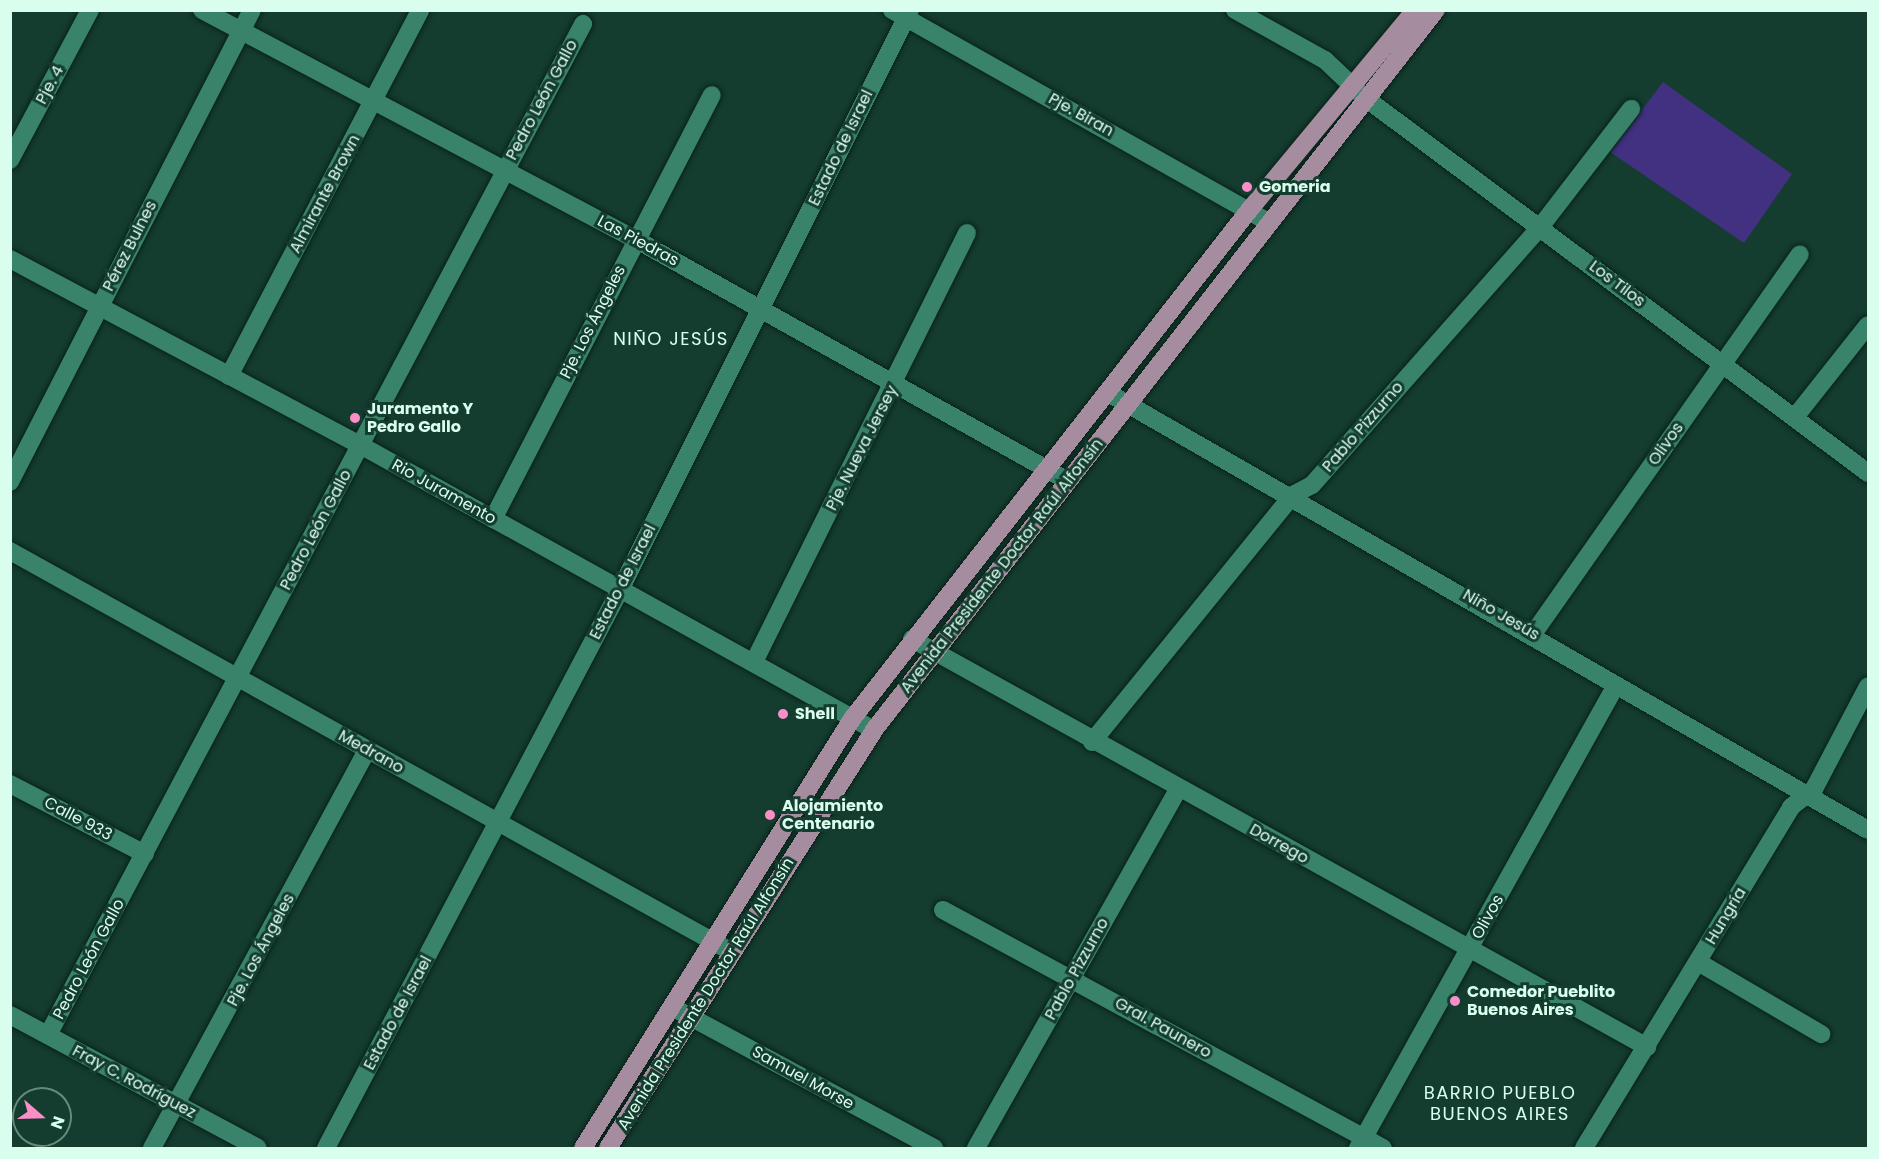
<!DOCTYPE html>
<meta charset="utf-8">
<style>
body{margin:0}
#map{position:relative;width:1879px;height:1159px;overflow:hidden;background:#143c2f;font-family:Poppins,sans-serif}
div>[style]{position:absolute}
[style*='--x']{left:calc(var(--x)*1px);top:calc(var(--y)*1px);width:calc(var(--w)*1px);rotate:calc(var(--a)*1deg)}
.green>*{inset:0;background:#413180}
.roads{filter:drop-shadow(0 0 2px #092118) drop-shadow(0 0 2px #092118)}
.minor>*{height:18px;margin:-9px;padding:0 9px;transform-origin:9px;border-radius:9px;background:#388369}
.major>*{height:18px;margin:-9px;padding:0 9px;transform-origin:9px;border-radius:9px;background:#a58c9e}
.dots>*{width:16px;height:16px;translate:-50% -50%;box-sizing:border-box;border:3px solid #143c2f;border-radius:50%}
span{translate:-50% -50%;white-space:nowrap;text-align:center;line-height:1.15;-webkit-text-stroke:6px #143c2f;paint-order:stroke}
.street-label{font-size:16px;color:#d9feee}
.poi-label{font-size:16px;color:#d9feee;font-weight:700}
.left{translate:0 -50%;text-align:left}
.neighbourhood-label{font-size:18px;color:#d9feee;letter-spacing:1.5px}
.frame{position:absolute;inset:0;border:12px solid #d9feee;pointer-events:none}
.north{position:absolute;left:12px;top:1087px;width:60px;height:60px;box-sizing:border-box;background:#143c2f;border:2px solid #638a7b;border-radius:50%;rotate:110deg;font-size:16px;font-weight:700;line-height:24px;text-align:center;color:#d9feee}
.north::after{content:'';display:block;margin:auto;width:21px;height:27px;background:#fa8fc8;clip-path:polygon(50% 0,100% 100%,50% 72%,0 100%)}
</style>
<div id="map">
<div class="green">
<div style="clip-path:polygon(1663px 82px,1792px 174px,1744px 243px,1610px 152px)"></div>
</div>
<div class="roads">
<div class="minor">
<div style="--x:202;--y:10;--w:490;--a:27.9"></div>
<div style="--x:635;--y:239;--w:496;--a:29.2"></div>
<div style="--x:892;--y:10;--w:430;--a:29.4"></div>
<div style="--x:1235;--y:10;--w:103;--a:29.1"></div>
<div style="--x:1325;--y:60;--w:54;--a:43.5"></div>
<div style="--x:1364;--y:97;--w:629;--a:36.72"></div>
<div style="--x:10;--y:160;--w:170;--a:-61.9"></div>
<div style="--x:10;--y:259;--w:399;--a:28"></div>
<div style="--x:362;--y:446;--w:585;--a:29.02"></div>
<div style="--x:229;--y:376;--w:413;--a:-62.4"></div>
<div style="--x:1110;--y:394;--w:874;--a:29.91"></div>
<div style="--x:1795;--y:417;--w:117;--a:-51.6"></div>
<div style="--x:10;--y:482;--w:530;--a:-62.86"></div>
<div style="--x:493;--y:519;--w:477;--a:-62.7"></div>
<div style="--x:10;--y:551;--w:826;--a:29.05"></div>
<div style="--x:1533;--y:634;--w:464;--a:-54.9"></div>
<div style="--x:912;--y:639;--w:841;--a:29.03"></div>
<div style="--x:754;--y:662;--w:479;--a:-63.6"></div>
<div style="--x:1092;--y:742;--w:318;--a:-50.9"></div>
<div style="--x:1293;--y:495;--w:21;--a:-28"></div>
<div style="--x:1312;--y:485;--w:346;--a:-48.5"></div>
<div style="--x:1541;--y:226;--w:148;--a:-52.4"></div>
<div style="--x:10;--y:784;--w:152;--a:27.4"></div>
<div style="--x:943;--y:910;--w:500;--a:28.41"></div>
<div style="--x:1698;--y:962;--w:143;--a:30.3"></div>
<div style="--x:672;--y:1007;--w:298;--a:28.3"></div>
<div style="--x:10;--y:1015;--w:281;--a:28.2"></div>
<div style="--x:48;--y:1035;--w:1144;--a:-62.11"></div>
<div style="--x:152;--y:1148;--w:452;--a:-61.6"></div>
<div style="--x:326;--y:1148;--w:633;--a:-62.22"></div>
<div style="--x:621;--y:588;--w:646;--a:-63.43"></div>
<div style="--x:976;--y:1148;--w:412;--a:-60.6"></div>
<div style="--x:1358;--y:1148;--w:530;--a:-60.87"></div>
<div style="--x:1584;--y:1148;--w:399;--a:-58.7"></div>
<div style="--x:1791;--y:807;--w:29;--a:-38"></div>
<div style="--x:1814;--y:789;--w:116;--a:-62.3"></div>
</div>
<div class="major">
<div style="--x:583;--y:1148;--w:506;--a:-57.91"></div>
<div style="--x:852;--y:719;--w:647;--a:-52.03"></div>
<div style="--x:1250;--y:209;--w:259;--a:-50.3"></div>
<div style="--x:608;--y:1148;--w:495;--a:-57.5"></div>
<div style="--x:874;--y:730;--w:913;--a:-52.03"></div>
</div>
</div>
<div class="dots">
<div style="left:1247px;top:187px;background:#fa8fc8"></div>
<div style="left:355px;top:418px;background:#fa8fc8"></div>
<div style="left:783px;top:714px;background:#fa8fc8"></div>
<div style="left:770px;top:815px;background:#fa8fc8"></div>
<div style="left:1455px;top:1001px;background:#fa8fc8"></div>
</div>
<div class="street-label">
<span style="left:50px;top:85px;rotate:-62deg">Pje. 4</span>
<span style="left:542px;top:100px;rotate:-62deg">Pedro León Gallo</span>
<span style="left:1081px;top:115px;rotate:29deg">Pje. Biran</span>
<span style="left:841px;top:148px;rotate:-64deg">Estado de Israel</span>
<span style="left:325px;top:194px;rotate:-62deg">Almirante Brown</span>
<span style="left:638px;top:241px;rotate:28deg">Las Piedras</span>
<span style="left:130px;top:246px;rotate:-63deg">Pérez Bulnes</span>
<span style="left:1617px;top:284px;rotate:37deg">Los Tilos</span>
<span style="left:593px;top:322px;rotate:-63deg">Pje. Los Ángeles</span>
<span style="left:1363px;top:427px;rotate:-49deg">Pablo Pizzurno</span>
<span style="left:1666px;top:444px;rotate:-55deg">Olivos</span>
<span style="left:862px;top:448px;rotate:-63deg">Pje. Nueva Jersey</span>
<span style="left:444px;top:492px;rotate:29deg">Rio Juramento</span>
<span style="left:316px;top:530px;rotate:-62deg">Pedro León Gallo</span>
<span style="left:1002px;top:566px;rotate:-52deg">Avenida Presidente Doctor Raúl Alfonsín</span>
<span style="left:623px;top:582px;rotate:-63deg">Estado de Israel</span>
<span style="left:1501px;top:615px;rotate:30deg">Niño Jesús</span>
<span style="left:371px;top:752px;rotate:29deg">Medrano</span>
<span style="left:78px;top:819px;rotate:28deg">Calle 933</span>
<span style="left:1279px;top:844px;rotate:29deg">Dorrego</span>
<span style="left:1726px;top:916px;rotate:-59deg">Hungría</span>
<span style="left:1488px;top:917px;rotate:-61deg">Olivos</span>
<span style="left:261px;top:950px;rotate:-62deg">Pje. Los Ángeles</span>
<span style="left:89px;top:959px;rotate:-62deg">Pedro León Gallo</span>
<span style="left:1077px;top:969px;rotate:-61deg">Pablo Pizzurno</span>
<span style="left:706px;top:994px;rotate:-58deg">Avenida Presidente Doctor Raúl Alfonsín</span>
<span style="left:398px;top:1013px;rotate:-62deg">Estado de Israel</span>
<span style="left:1163px;top:1028px;rotate:29deg">Gral. Paunero</span>
<span style="left:803px;top:1078px;rotate:29deg">Samuel Morse</span>
<span style="left:134px;top:1082px;rotate:28deg">Fray C. Rodríguez</span>
</div>
<div class="poi-label">
<span class="left" style="left:1259px;top:187px">Gomeria</span>
<span class="left" style="left:367px;top:418px">Juramento Y<br>Pedro Gallo</span>
<span class="left" style="left:795px;top:714px">Shell</span>
<span class="left" style="left:782px;top:815px">Alojamiento<br>Centenario</span>
<span class="left" style="left:1467px;top:1001px">Comedor Pueblito<br>Buenos Aires</span>
</div>
<div class="neighbourhood-label">
<span style="left:671px;top:339px">NIÑO JESÚS</span>
<span style="left:1500px;top:1104px">BARRIO PUEBLO<br>BUENOS AIRES</span>
</div>
<div class="frame"></div>
<div class="north">N</div>
</div>
